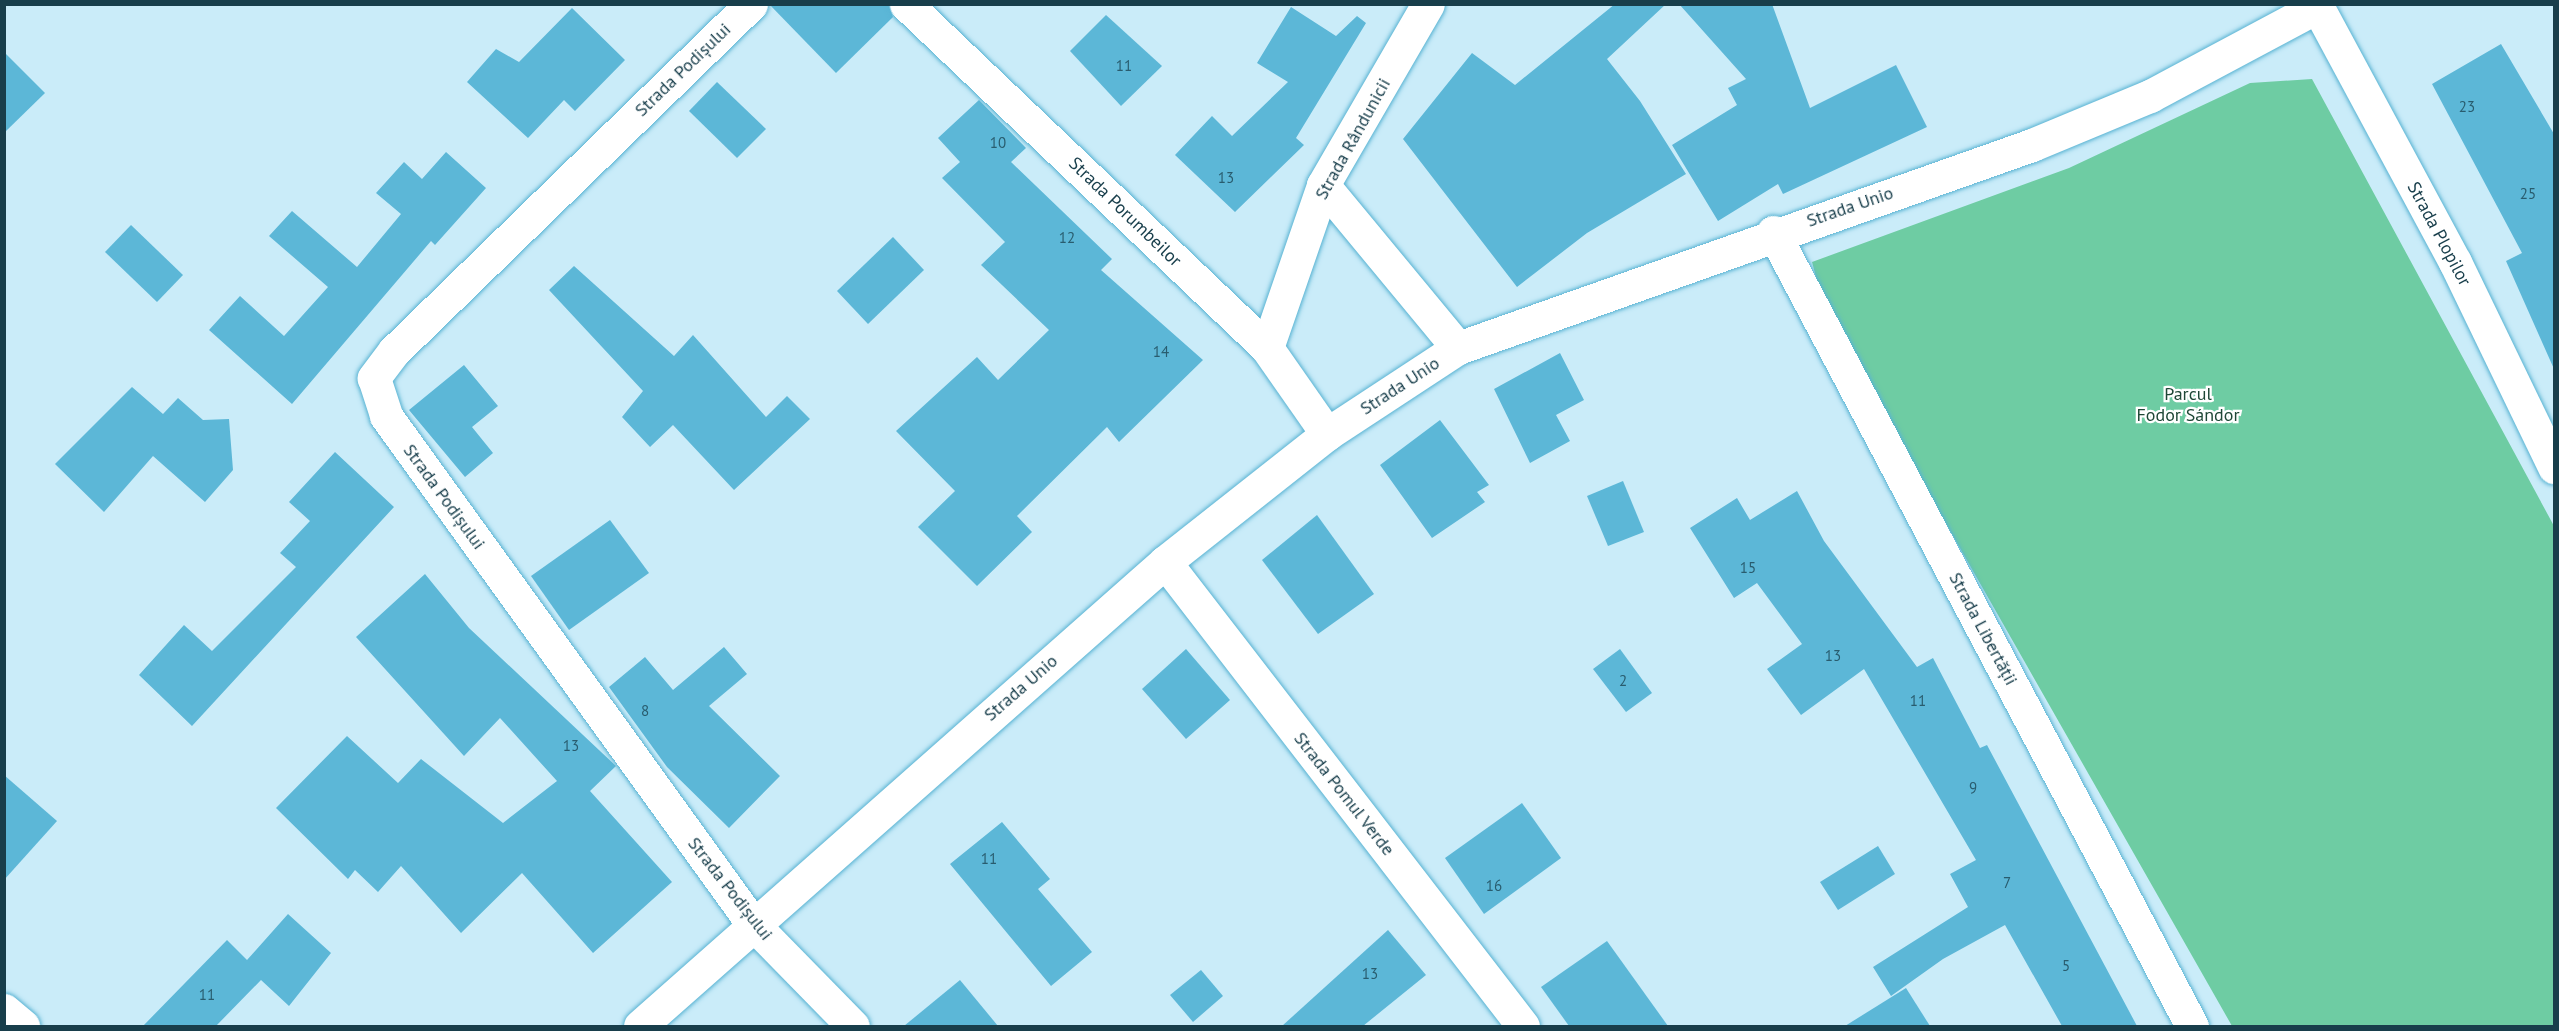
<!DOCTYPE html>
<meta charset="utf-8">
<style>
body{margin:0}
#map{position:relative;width:2559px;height:1031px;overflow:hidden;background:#caecf9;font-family:"PT Sans",sans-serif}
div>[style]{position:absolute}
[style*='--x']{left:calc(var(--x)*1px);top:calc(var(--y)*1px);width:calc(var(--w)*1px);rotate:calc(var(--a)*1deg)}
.green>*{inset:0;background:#6ecca3}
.building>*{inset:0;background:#5cb7d7}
.roads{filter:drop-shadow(0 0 2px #57b2d2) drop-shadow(0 0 2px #57b2d2)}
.minor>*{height:33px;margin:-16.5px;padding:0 16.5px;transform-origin:16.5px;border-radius:16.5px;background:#fff}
span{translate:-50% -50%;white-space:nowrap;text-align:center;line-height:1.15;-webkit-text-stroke:4.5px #fff;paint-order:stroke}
.number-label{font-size:15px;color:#295c6e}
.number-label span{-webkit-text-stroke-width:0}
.street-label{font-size:18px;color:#183e4b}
.park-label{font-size:18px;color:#1e4736}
.frame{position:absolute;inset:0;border:6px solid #183e4b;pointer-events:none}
</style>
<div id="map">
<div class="green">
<div style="clip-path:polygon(2312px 79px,2554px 526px,2554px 1026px,2232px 1026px,1825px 311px,1812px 262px,2069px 168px,2250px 83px)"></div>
</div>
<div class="building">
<div style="clip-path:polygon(769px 4px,888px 4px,893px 17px,836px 73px)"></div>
<div style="clip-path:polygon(1615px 4px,1666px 4px,1607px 59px,1640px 101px,1686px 174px,1587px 233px,1517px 287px,1403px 139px,1472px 53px,1515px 85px)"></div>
<div style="clip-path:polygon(1679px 4px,1772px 4px,1810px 108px,1896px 65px,1927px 127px,1783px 194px,1778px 184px,1718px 221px,1672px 145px,1737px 105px,1728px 88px,1746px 79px)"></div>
<div style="clip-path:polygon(1291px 7px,1336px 36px,1357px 16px,1366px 23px,1296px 138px,1304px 145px,1235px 212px,1175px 155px,1212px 116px,1232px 136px,1288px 82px,1257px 63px)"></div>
<div style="clip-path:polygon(572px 8px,625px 60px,575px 111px,564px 100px,528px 138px,467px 82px,496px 49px,519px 62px)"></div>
<div style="clip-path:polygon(1106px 15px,1162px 66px,1121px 106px,1070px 51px)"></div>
<div style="clip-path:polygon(2501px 44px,2554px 134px,2554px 369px,2506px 261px,2522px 253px,2432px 84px)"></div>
<div style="clip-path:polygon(4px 52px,45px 93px,4px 133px)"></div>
<div style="clip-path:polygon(717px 82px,766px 129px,737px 158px,689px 111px)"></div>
<div style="clip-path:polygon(979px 100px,1026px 148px,1011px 162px,1112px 259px,1101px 270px,1203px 360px,1119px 442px,1107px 427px,1017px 516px,1032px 532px,977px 586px,918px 527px,955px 491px,896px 431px,977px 357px,998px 380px,1049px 330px,981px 265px,1005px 242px,942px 178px,960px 162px,938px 138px)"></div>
<div style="clip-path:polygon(446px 152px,486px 188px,435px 245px,431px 241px,292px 404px,209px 330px,240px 296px,284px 336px,328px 287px,269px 236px,292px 211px,357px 267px,401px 214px,376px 193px,404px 162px,422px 179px)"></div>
<div style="clip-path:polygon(131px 225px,183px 275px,157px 302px,105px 252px)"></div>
<div style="clip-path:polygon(893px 237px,924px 270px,868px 324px,837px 291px)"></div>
<div style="clip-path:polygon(574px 266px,674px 356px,693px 335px,766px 417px,787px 396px,810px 419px,734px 490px,673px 425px,650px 447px,622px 417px,643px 391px,549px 290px)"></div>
<div style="clip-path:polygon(1560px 353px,1584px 400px,1556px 415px,1570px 441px,1530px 463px,1494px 389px)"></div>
<div style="clip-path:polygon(464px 365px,498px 406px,472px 427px,493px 453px,465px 477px,409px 410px)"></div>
<div style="clip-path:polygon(132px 387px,163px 414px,178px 398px,203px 420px,229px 419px,233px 470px,205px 502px,153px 456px,104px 512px,55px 464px)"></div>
<div style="clip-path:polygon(1440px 420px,1489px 485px,1477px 492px,1485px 502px,1432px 538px,1380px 465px)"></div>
<div style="clip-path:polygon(335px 452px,394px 507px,192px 726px,139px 675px,184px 625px,212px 651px,296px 567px,280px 553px,310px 521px,289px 502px)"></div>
<div style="clip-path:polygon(1623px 481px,1644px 532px,1608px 546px,1587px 496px)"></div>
<div style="clip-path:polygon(1797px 491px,1824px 541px,1917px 667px,1933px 658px,1980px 748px,1987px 745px,2137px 1026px,2062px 1026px,2005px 925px,1943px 959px,1891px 996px,1873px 967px,1968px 907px,1950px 874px,1976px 860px,1864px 669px,1801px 715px,1767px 669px,1802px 644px,1757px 583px,1734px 598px,1690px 528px,1737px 498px,1750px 520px)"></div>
<div style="clip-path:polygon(1317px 515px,1374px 594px,1318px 634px,1262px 560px)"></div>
<div style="clip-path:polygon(610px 520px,649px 573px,569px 630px,531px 576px)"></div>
<div style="clip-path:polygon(425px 574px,469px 628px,616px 766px,590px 791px,672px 882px,593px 953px,522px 873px,461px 933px,401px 866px,378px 892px,355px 870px,348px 879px,276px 808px,347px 736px,398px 783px,421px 759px,503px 823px,557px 781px,500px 718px,464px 756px,356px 637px)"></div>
<div style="clip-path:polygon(724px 647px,747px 674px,709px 706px,780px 776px,729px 828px,667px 767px,609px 687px,645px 657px,673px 690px)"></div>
<div style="clip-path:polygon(1186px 649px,1230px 700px,1186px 739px,1142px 689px)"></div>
<div style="clip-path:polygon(1620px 649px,1652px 693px,1626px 712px,1593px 669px)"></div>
<div style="clip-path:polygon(4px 775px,57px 821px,4px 880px)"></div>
<div style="clip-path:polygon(1522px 803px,1561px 858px,1484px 914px,1445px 858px)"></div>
<div style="clip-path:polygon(1002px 822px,1050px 879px,1038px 889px,1092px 952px,1051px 986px,950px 864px)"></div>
<div style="clip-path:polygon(1878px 846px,1895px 874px,1838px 910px,1820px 882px)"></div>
<div style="clip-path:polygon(288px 914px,331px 953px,289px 1006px,261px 980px,216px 1026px,143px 1026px,227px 940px,247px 960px)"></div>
<div style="clip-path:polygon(1388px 930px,1426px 975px,1363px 1026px,1282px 1026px)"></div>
<div style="clip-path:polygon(1607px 941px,1668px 1026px,1569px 1026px,1541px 987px)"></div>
<div style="clip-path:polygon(1201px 970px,1223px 996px,1193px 1022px,1170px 995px)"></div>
<div style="clip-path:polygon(960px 980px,998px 1026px,904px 1026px)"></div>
<div style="clip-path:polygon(1906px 988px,1930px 1026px,1845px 1026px)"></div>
</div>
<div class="roads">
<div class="minor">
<div style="--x:751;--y:4;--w:498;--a:135.8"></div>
<div style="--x:394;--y:351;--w:34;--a:127"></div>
<div style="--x:374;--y:378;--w:40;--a:72"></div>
<div style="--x:386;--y:416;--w:625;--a:54.17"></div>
<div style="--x:752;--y:923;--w:144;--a:45.6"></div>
<div style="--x:906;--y:4;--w:499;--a:43.6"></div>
<div style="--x:1267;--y:348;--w:105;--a:55.1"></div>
<div style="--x:2316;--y:4;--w:293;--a:61.7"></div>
<div style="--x:2455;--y:262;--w:228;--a:64.2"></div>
<div style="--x:1323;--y:185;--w:212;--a:50.4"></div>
<div style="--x:1773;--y:232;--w:898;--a:62.18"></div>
<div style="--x:1267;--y:348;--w:172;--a:-71"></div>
<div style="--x:1323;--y:185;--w:209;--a:-59.9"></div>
<div style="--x:1165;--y:562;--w:586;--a:52.35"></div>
<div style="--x:4;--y:1010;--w:25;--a:40"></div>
<div style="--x:640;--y:1026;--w:701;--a:-41.47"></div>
<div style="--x:1165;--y:562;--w:206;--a:-38.3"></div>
<div style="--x:1327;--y:434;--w:157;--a:-33.3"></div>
<div style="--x:1458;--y:348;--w:609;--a:-19.48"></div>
<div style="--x:2032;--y:145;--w:128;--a:-22.6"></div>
<div style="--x:2150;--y:96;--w:189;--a:-28.1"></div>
</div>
</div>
<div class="number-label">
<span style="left:1124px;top:66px">11</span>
<span style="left:2467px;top:107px">23</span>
<span style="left:998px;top:143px">10</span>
<span style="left:1226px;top:178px">13</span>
<span style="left:2528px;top:194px">25</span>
<span style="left:1067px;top:238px">12</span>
<span style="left:1161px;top:352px">14</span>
<span style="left:1748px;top:568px">15</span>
<span style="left:1833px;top:656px">13</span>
<span style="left:1623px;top:681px">2</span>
<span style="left:1918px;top:701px">11</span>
<span style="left:645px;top:711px">8</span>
<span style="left:571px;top:746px">13</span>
<span style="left:1973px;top:788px">9</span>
<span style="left:989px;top:859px">11</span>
<span style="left:2007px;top:883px">7</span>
<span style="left:1494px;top:886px">16</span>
<span style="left:2066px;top:966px">5</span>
<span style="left:1370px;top:974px">13</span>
<span style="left:207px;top:995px">11</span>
</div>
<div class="street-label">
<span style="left:683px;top:70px;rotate:-44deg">Strada Podișului</span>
<span style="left:1353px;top:139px;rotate:-61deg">Strada Rândunicii</span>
<span style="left:1850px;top:207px;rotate:-19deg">Strada Unio</span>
<span style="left:1125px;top:212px;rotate:44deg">Strada Porumbeilor</span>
<span style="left:2439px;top:234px;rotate:62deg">Strada Plopilor</span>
<span style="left:1400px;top:386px;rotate:-33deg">Strada Unio</span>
<span style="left:444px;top:497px;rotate:54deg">Strada Podișului</span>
<span style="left:1983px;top:629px;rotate:62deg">Strada Libertății</span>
<span style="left:1021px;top:688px;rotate:-41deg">Strada Unio</span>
<span style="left:1344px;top:794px;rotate:52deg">Strada Pomul Verde</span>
<span style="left:730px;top:889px;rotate:52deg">Strada Podișului</span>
</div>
<div class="park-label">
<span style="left:2188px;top:405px">Parcul<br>Fodor Sándor</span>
</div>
<div class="frame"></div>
</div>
